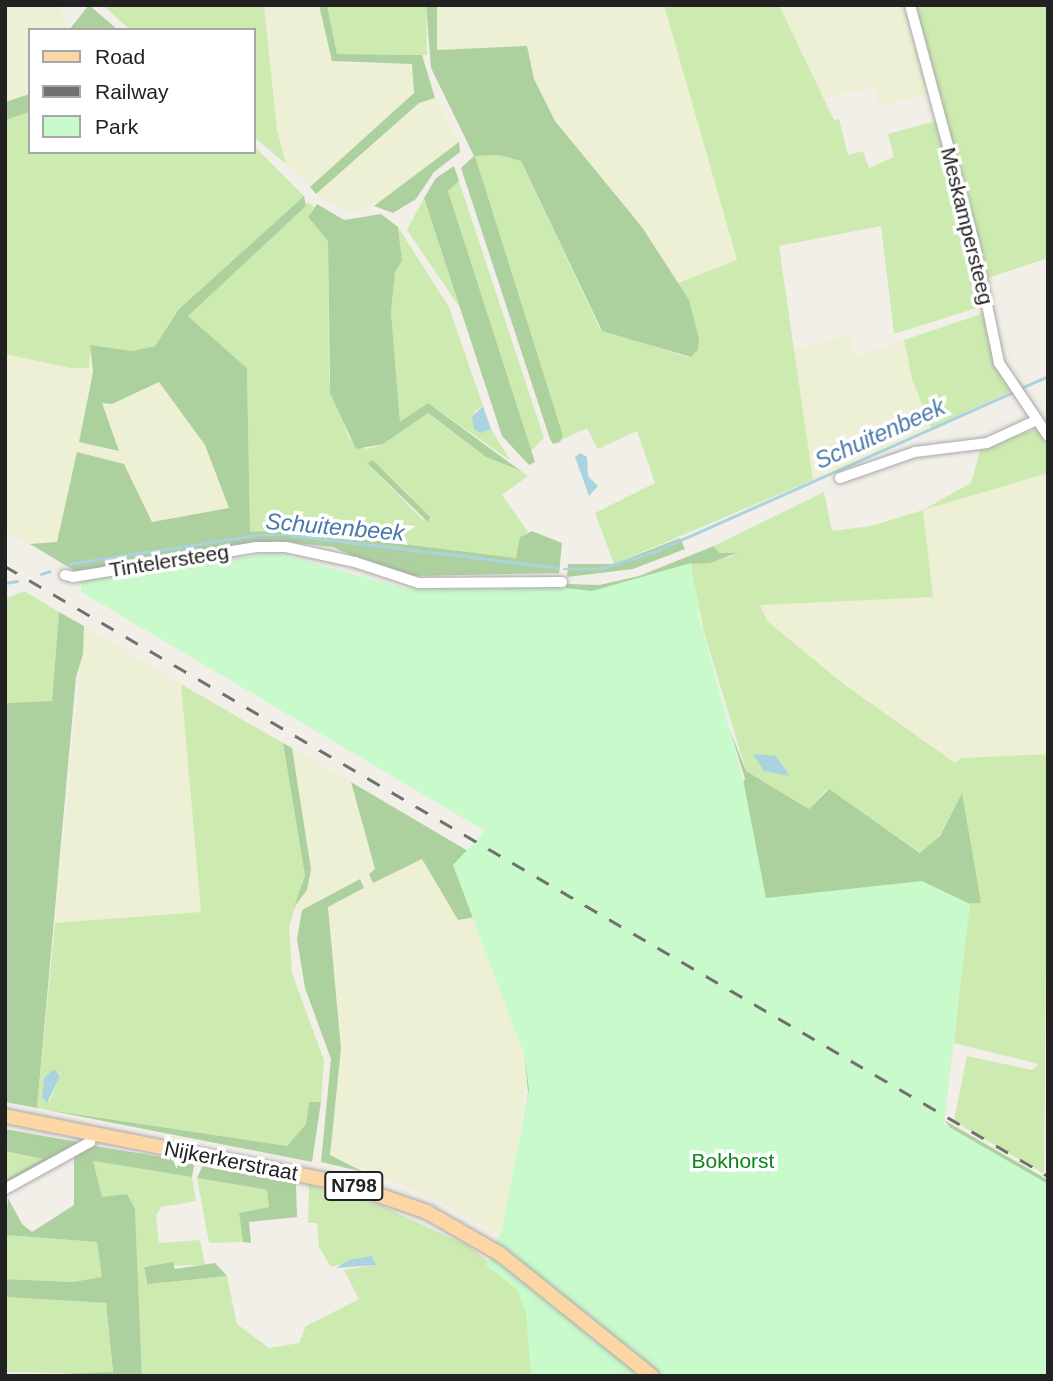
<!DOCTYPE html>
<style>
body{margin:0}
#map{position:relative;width:1053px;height:1381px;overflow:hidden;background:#f2efe9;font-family:Helvetica,sans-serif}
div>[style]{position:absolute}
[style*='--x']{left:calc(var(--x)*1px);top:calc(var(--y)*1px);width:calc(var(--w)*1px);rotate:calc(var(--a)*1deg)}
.farmland>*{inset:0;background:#eef0d5}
.grass>*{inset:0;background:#cdebb0}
.forest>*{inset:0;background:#add19e}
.park>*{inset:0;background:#c8facc}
.water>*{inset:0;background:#aad3df}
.stream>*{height:2.5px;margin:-1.25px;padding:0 1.25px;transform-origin:1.25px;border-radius:1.25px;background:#aad3df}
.roads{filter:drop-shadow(0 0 2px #a9a9a9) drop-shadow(0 0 2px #a9a9a9)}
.street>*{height:10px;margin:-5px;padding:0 5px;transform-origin:5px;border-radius:5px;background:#fff}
.primary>*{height:14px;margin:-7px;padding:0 7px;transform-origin:7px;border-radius:7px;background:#fcd6a4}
.rail>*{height:2.5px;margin-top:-1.25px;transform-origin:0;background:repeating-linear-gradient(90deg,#707070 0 14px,transparent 0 28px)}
span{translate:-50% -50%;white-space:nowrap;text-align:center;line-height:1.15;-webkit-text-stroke:7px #fff;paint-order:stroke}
.shield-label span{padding:2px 5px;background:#fff;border:2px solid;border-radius:5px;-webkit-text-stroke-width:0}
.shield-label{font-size:19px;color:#222;font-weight:700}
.street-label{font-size:21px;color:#222}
.park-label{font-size:21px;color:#0c8416}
.water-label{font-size:23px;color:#4a7aab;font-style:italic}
.frame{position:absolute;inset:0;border:7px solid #222;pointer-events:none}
.legend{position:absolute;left:28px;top:28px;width:228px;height:126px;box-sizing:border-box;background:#fff;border:2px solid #a7a7a7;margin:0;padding:9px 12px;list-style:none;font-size:21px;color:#222}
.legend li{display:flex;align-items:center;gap:14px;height:35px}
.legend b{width:35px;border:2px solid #a7a7a7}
</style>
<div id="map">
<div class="farmland">
<div style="clip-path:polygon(5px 5px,59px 5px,69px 30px,30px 30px,30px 94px,5px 102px)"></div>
<div style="clip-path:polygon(264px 5px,319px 5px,335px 63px,413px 66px,412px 97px,310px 187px,286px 164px,277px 130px)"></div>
<div style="clip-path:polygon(437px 5px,664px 5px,737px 260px,678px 283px,643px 227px,555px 121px,534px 79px,527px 46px,437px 50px)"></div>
<div style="clip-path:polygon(779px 5px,905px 5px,929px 95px,879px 106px,874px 87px,824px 98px)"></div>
<div style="clip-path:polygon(435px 98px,459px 142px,374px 206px,348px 212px,316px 194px,419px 103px)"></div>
<div style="clip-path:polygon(849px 335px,856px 356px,904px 340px,912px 379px,931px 428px,813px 480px,794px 349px)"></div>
<div style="clip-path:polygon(5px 354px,70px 368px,89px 368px,93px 372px,84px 413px,119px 450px,101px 403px,112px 404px,159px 382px,205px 445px,230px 509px,53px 543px,30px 544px,5px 531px)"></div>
<div style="clip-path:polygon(1048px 473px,1048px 754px,962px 758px,956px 763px,892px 722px,767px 621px,759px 604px,933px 597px,923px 510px)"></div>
<div style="clip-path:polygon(84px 626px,181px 684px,201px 913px,55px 923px)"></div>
<div style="clip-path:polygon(292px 748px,351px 782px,376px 870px,422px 859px,458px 920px,476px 916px,513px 1017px,528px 1073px,504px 1237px,435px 1199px,330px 1155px,341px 1049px,328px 907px,364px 888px,359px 879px,302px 910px,294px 907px,311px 869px)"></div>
</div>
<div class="grass">
<div style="clip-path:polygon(103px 5px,264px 5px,277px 130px,286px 164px,254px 137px,254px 30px,130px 30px)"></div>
<div style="clip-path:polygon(327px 5px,426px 5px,427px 55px,337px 54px)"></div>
<div style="clip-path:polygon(664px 5px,779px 5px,834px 120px,839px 119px,848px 155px,863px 151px,869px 168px,894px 157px,888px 134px,936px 121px,983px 306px,894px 334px,881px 226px,779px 246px,813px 480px,614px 564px,595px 513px,655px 483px,637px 431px,598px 449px,587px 428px,562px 440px,475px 156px,499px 155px,521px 161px,600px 329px,687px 357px,696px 353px,678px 283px,737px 260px)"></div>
<div style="clip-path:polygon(913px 5px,1048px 5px,1048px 258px,985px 279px)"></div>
<div style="clip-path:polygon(30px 112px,30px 152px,254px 152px,254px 146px,304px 196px,179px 309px,155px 346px,132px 351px,91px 346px,89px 368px,70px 368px,5px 354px,5px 120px)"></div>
<div style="clip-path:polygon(459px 181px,544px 438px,531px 451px,448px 191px)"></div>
<div style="clip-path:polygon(424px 198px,460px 308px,407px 230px)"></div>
<div style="clip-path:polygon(evenodd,308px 202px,314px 207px,308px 217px,328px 241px,329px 380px,349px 438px,366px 449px,375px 447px,427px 413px,486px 457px,521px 471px,528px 476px,502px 495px,528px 532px,520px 537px,517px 558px,290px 530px,250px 533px,247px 368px,188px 316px,308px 202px,373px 460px,410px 496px,426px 523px,367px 463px,373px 460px)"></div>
<div style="clip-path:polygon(398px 227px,449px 307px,483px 406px,474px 412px,491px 429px,511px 461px,428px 403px,400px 423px,391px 312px,395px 272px,402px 261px)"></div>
<div style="clip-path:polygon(984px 313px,1001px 374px,1012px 391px,931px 428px,912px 379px,904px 340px)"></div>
<div style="clip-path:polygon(1036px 429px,1048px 444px,1048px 473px,923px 510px,933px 597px,760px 605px,767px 621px,845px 685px,955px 763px,962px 758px,1048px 754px,1044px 1174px,954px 1121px,967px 1056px,1032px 1070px,1039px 1064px,954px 1043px,968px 900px,975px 905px,961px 795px,940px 835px,923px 854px,827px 789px,809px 809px,746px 771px,704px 632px,690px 564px,730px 557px,735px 554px,719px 553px,714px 546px,824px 492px,832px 531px,871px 526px,923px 510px,971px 483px,981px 448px)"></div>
<div style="clip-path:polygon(24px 591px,59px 612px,52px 701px,5px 703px,5px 599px)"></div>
<div style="clip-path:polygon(evenodd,181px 684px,283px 743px,305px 876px,289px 927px,292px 973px,324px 1060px,321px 1102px,309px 1102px,306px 1124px,287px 1146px,37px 1108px,55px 923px,201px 912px,181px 684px,61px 1073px,50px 1100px,45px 1102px,44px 1078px,61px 1073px)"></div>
<div style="clip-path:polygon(5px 1151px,44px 1159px,5px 1180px)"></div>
<div style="clip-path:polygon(93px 1161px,192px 1177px,196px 1201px,161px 1207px,156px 1216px,159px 1243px,200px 1240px,205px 1265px,144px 1266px,146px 1283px,227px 1276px,237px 1324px,269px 1348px,299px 1343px,306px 1326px,359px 1299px,344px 1270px,375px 1265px,372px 1256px,331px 1267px,319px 1247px,317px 1223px,308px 1223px,309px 1185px,380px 1205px,468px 1246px,634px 1376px,142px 1376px,135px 1209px,102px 1197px)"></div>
<div style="clip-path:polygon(197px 1178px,267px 1190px,270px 1207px,239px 1213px,243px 1242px,209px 1243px)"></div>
<div style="clip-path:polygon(5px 1235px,97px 1242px,103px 1277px,72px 1282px,5px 1279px)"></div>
<div style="clip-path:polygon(5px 1297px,106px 1303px,113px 1374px,5px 1372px)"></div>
</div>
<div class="forest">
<div style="clip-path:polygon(89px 5px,118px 30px,69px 30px)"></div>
<div style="clip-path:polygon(319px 5px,327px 5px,337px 54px,422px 55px,435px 98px,419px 103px,316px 194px,310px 187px,414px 93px,412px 64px,332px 61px)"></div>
<div style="clip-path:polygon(426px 5px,437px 5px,437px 50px,527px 46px,534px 79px,555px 121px,642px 227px,689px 300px,699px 339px,698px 350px,691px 357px,602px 331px,521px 161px,499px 155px,475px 156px,563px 436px,560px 442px,553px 444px,550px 439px,461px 168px,474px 156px,431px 68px)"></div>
<div style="clip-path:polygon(30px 94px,30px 112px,5px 120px,5px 102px)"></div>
<div style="clip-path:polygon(459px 142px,460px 152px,434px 172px,416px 199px,393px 213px,374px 206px)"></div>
<div style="clip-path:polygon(454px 166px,459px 181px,448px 191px,535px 462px,529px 465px,502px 436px,424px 198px,436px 178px)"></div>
<div style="clip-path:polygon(304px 196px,306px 206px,188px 316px,247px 368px,250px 532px,290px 530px,516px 558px,520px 537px,532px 531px,562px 543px,559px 573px,412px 576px,391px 573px,333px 547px,276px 541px,125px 561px,80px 574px,30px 544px,57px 542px,77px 452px,124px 464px,152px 522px,229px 508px,205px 445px,159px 382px,112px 404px,102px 403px,119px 451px,79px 442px,93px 372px,90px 345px,132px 351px,155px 346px,179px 309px)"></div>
<div style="clip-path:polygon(317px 204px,344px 220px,381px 214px,398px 227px,402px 261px,395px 272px,391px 312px,400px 422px,428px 403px,521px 471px,486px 457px,428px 413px,383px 444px,356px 449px,330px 393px,328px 241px,308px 217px)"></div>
<div style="clip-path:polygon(373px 460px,430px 517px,428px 522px,367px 463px)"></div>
<div style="clip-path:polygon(680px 538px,685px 549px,633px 569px,567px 577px,568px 564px,614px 564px)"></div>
<div style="clip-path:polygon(714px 546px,719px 553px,737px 553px,710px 563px,690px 564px,698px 609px,673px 617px,572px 603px,566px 588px,567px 584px,599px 585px,639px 576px)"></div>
<div style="clip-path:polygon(59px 612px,84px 626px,83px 654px,76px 677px,37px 1108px,5px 1102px,5px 703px,52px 701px)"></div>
<div style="clip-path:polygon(730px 730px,746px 771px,809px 809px,829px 789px,920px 853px,940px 836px,962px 793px,981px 903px,819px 913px,710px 886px,734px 799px,745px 779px)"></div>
<div style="clip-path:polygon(283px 743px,292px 748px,311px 869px,307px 890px,294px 907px,305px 876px)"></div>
<div style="clip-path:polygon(351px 782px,595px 926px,504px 1237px,528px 1093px,524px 1051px,513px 1017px,475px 917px,458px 920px,422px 859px,373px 883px,369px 874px,375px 869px)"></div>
<div style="clip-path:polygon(360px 879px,364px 888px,328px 907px,341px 1049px,330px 1155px,364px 1172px,321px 1162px,331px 1059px,305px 988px,297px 939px,302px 910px)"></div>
<div style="clip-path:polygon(309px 1102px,321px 1102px,312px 1162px,42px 1109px,287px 1146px,306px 1124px)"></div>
<div style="clip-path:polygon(944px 1120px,1048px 1180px,1048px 1189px,960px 1140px)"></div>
<div style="clip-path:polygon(5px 1129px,83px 1143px,5px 1188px,5px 1180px,43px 1159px,5px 1151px)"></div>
<div style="clip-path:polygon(89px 1145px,192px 1162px,194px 1166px,192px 1177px,93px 1161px,102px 1197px,127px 1194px,135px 1209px,142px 1376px,5px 1376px,113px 1372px,106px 1303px,5px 1297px,5px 1279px,72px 1282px,102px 1277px,97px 1242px,5px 1235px,8px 1198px,22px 1224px,32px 1232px,74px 1205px,74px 1157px)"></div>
<div style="clip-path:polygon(203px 1165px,296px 1184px,297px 1217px,249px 1222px,251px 1243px,243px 1242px,239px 1213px,269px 1207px,267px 1190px,197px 1178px)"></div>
<div style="clip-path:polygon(173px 1262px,175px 1269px,215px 1263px,227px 1276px,147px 1284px,144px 1267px)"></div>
</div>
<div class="park">
<div style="clip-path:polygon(275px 553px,409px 589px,539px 585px,592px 591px,691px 563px,699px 616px,743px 779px,766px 898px,922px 881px,970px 904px,944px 1124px,1048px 1184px,1048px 1376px,531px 1376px,526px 1314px,517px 1290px,486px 1265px,502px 1230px,529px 1089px,524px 1054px,453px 865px,485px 831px,81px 592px,81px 580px)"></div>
</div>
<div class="water">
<div style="clip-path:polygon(483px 406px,491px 429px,481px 433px,474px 429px,472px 417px)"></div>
<div style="clip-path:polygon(580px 453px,587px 457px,588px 476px,598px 486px,589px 496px,575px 457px)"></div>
<div style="clip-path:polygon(753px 754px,776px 756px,790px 776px,764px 771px)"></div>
<div style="clip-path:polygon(54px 1069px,60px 1076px,47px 1103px,42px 1097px,44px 1078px)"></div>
<div style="clip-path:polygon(372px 1256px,376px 1265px,336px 1268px,349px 1260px)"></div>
</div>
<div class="stream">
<div style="--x:1019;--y:389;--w:32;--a:-24"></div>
<div style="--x:68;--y:564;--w:192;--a:-8.7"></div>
<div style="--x:258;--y:535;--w:33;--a:0"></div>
<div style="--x:291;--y:535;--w:269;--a:7"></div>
<div style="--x:564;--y:569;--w:35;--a:0"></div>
<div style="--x:599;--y:569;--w:58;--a:-17.2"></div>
<div style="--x:654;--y:552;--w:393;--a:-24"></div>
<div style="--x:41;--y:574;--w:9;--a:-18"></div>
<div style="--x:5;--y:583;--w:12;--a:-9"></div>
</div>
<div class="roads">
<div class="street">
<div style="--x:910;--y:5;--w:245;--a:74.9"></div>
<div style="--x:974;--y:242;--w:124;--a:78.3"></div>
<div style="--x:999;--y:363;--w:88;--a:56.1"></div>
<div style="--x:840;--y:478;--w:79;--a:-19.1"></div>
<div style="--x:915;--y:452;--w:73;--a:-7.1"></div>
<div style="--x:987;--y:443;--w:55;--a:-24.7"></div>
<div style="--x:65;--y:575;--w:8;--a:14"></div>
<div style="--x:73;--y:577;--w:186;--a:-9.3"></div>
<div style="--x:257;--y:547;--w:29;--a:0"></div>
<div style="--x:286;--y:547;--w:71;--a:12.3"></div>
<div style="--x:355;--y:562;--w:67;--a:18.2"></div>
<div style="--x:419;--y:583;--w:143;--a:-0.4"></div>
<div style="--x:5;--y:1189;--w:97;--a:-28.9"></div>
<div style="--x:90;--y:1142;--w:8;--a:-76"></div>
</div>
<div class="primary">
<div style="--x:5;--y:1116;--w:352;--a:11.3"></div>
<div style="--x:350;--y:1185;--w:82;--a:19.3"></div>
<div style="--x:427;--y:1212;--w:84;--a:29.9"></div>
<div style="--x:500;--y:1254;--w:195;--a:38.8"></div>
</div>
</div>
<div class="rail">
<div style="--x:5;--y:566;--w:1208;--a:30.32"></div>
</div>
<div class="shield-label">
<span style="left:354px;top:1186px">N798</span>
</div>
<div class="street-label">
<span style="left:967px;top:226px;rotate:76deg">Meskampersteeg</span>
<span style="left:169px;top:561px;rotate:-9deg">Tintelersteeg</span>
<span style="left:231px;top:1161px;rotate:11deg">Nijkerkerstraat</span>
</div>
<div class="park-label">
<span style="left:733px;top:1161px">Bokhorst</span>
</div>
<div class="water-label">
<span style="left:880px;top:434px;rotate:-24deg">Schuitenbeek</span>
<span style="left:335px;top:527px;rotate:5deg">Schuitenbeek</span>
</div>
<div class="frame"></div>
<ul class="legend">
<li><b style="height:9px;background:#fcd6a4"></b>Road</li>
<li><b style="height:9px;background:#707070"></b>Railway</li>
<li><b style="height:19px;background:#c8facc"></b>Park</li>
</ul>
</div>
